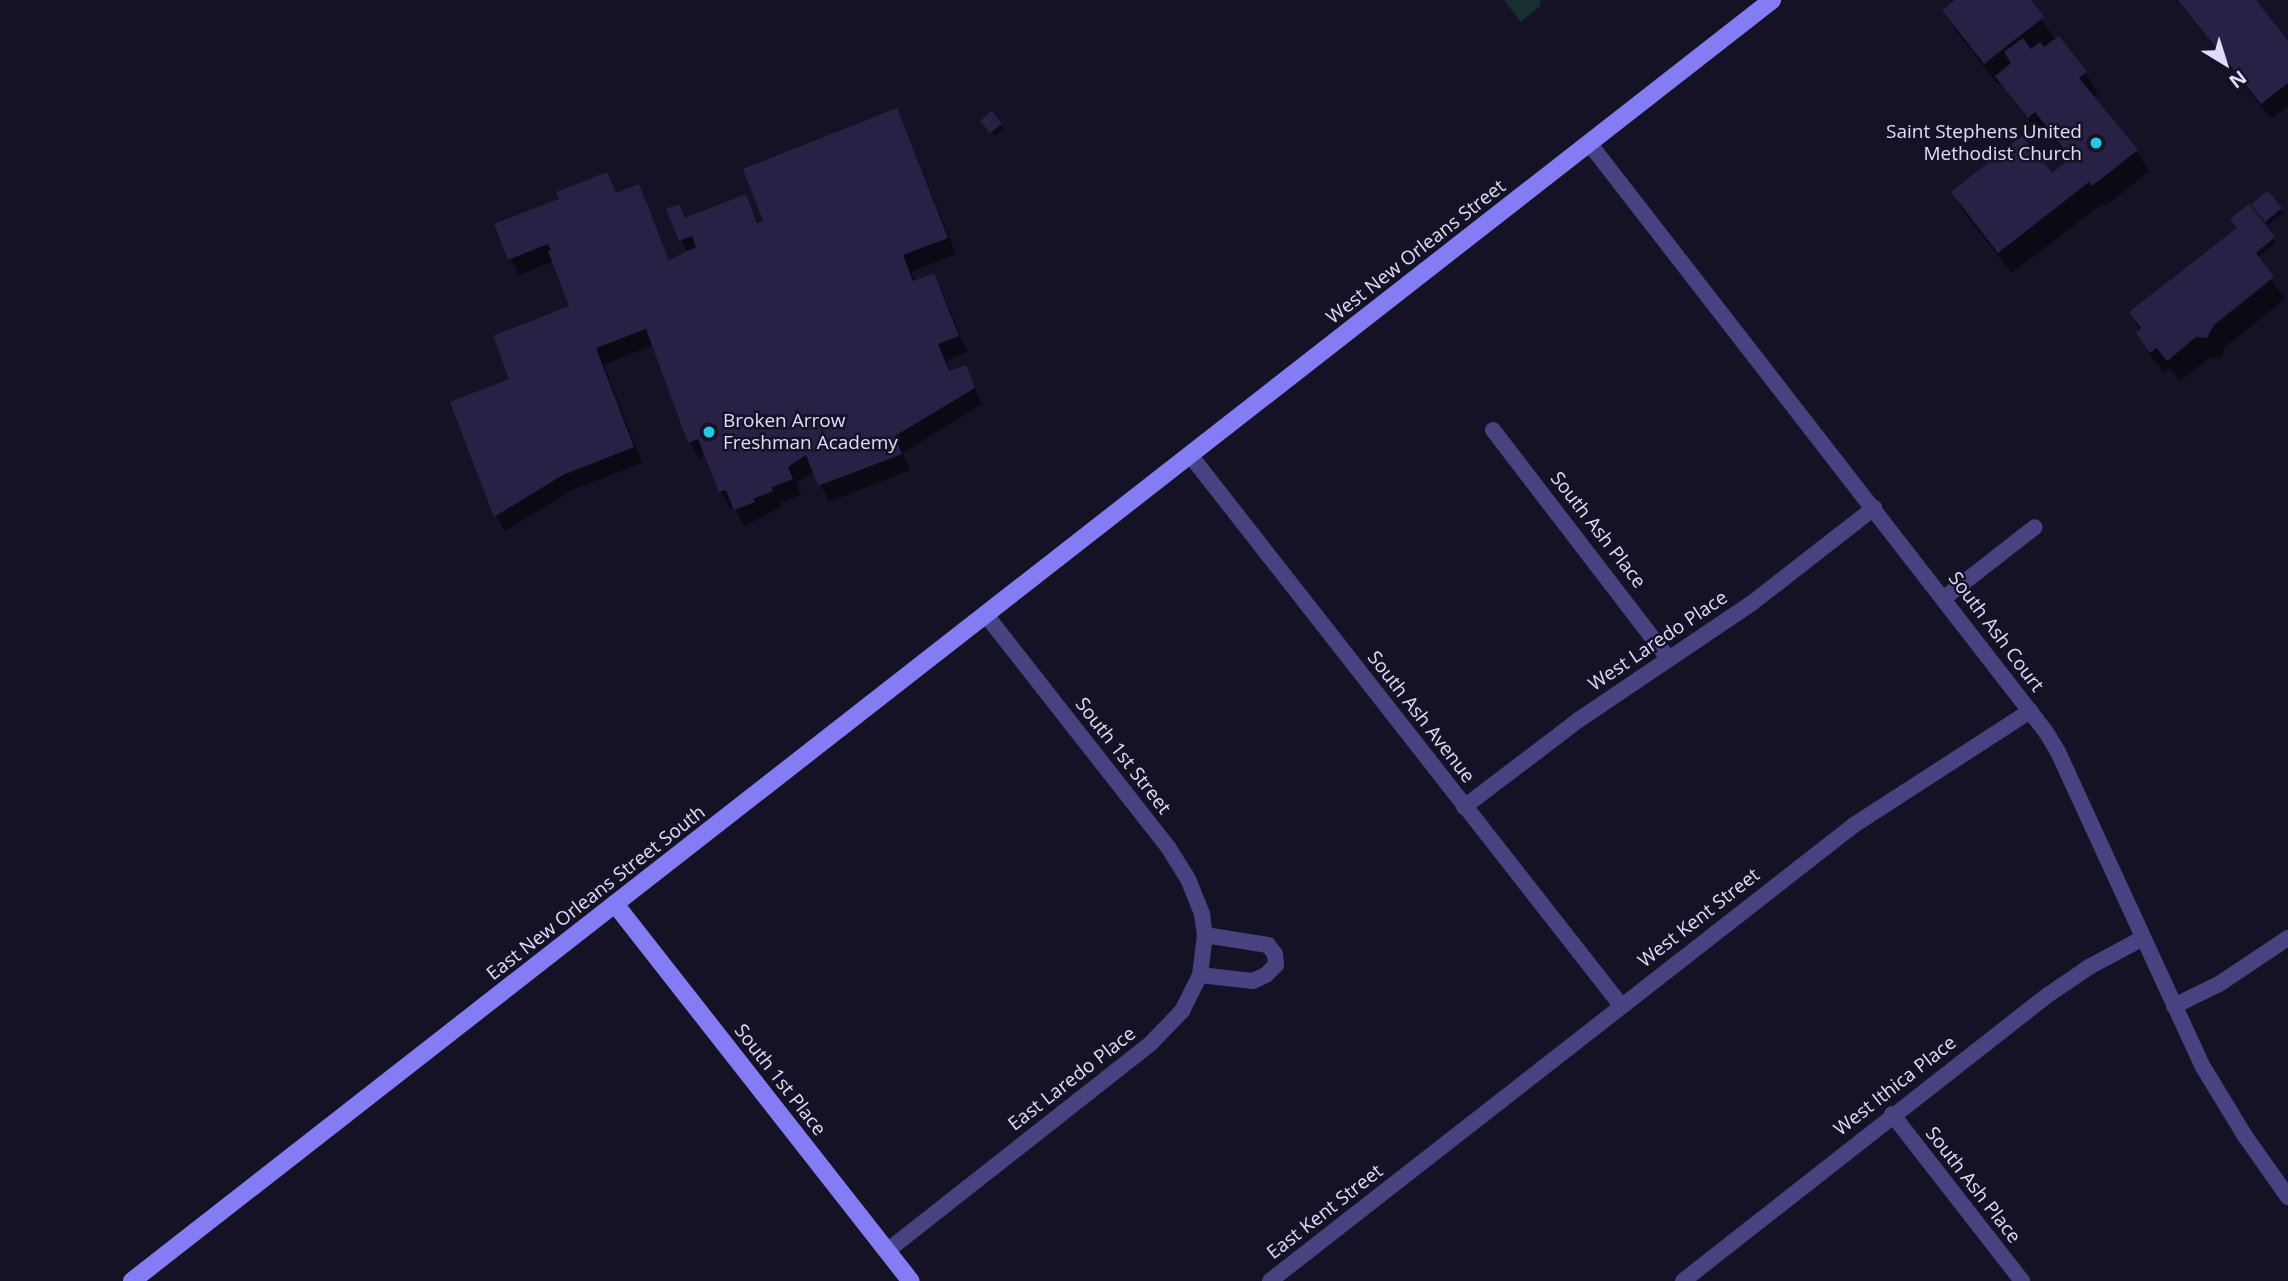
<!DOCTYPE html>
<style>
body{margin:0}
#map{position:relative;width:2288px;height:1281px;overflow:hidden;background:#161226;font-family:"Open Sans",sans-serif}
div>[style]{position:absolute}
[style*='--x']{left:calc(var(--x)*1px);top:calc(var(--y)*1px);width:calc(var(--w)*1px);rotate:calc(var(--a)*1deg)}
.green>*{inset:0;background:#162f30}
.shadow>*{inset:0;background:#0007}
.building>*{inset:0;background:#292045}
.street>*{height:16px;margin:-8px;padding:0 8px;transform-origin:8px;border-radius:8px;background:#474280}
.secondary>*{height:18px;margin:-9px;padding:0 9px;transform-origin:9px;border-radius:9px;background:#837cf2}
.dots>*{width:19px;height:19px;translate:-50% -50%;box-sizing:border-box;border:4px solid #161226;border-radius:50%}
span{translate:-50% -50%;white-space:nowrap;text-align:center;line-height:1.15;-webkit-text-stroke:5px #161226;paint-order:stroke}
.poi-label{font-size:19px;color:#e0dbfb}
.right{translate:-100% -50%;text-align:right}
.left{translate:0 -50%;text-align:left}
.street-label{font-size:19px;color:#e0dbfb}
.north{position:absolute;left:2190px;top:28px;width:70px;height:70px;-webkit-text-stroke:5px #161226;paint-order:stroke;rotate:142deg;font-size:19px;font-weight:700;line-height:28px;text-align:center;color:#e0dbfb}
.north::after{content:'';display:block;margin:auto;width:24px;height:32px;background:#e0dbfb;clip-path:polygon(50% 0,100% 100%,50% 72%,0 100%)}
</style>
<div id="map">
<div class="green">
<div style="clip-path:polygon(1504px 0,1540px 0,1540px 6px,1521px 22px)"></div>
</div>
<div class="shadow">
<div style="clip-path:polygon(1958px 0,2029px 0,2056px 41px,2086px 73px,2098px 94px,2093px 98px,2137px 151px,2149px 172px,2105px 206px,2103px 203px,2012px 273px,1965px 214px,1953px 193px,2052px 176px,2071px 161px,2049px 133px,2042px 139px,2001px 82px,1998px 85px,1957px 32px,1944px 11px)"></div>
<div style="clip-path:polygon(2178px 0,2254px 0,2288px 43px,2288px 106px,2271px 119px)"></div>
<div style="clip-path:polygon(897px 110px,956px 254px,911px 272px,915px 282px,933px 275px,942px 291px,967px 352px,946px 361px,950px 373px,965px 367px,982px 404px,903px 453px,910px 470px,829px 502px,814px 471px,796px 483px,801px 495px,780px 503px,781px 507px,744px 526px,734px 506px,730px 508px,720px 492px,706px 455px,699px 458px,689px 442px,653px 345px,604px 365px,642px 463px,572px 490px,505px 531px,496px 516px,511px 380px,571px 307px,554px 261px,519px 275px,510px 259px,561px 200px,607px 174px,617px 195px,638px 186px,670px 261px,688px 253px,681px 240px,678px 206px,686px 220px,745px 196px,759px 224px)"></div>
<div style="clip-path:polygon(985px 125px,1001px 125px,1003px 129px,994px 136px)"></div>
<div style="clip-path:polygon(2248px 206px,2276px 243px,2257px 258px,2285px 299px,2225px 347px,2222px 356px,2208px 359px,2180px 381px,2170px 368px,2164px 373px,2150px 355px,2131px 312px,2239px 229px)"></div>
<div style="clip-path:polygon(2256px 209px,2280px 209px,2283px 213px,2269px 225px)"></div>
</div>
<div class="building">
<div style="clip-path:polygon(1955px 0,2031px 0,2044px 17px,1984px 64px,1942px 10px)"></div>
<div style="clip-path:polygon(2178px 0,2256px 0,2288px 41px,2288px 83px,2261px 104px)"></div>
<div style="clip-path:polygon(2059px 36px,2087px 72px,2079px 78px,2138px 150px,2092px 186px,2089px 182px,1998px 253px,1951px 192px,2022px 136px,2052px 173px,2071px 158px,2035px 112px,2028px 118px,1995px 76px,2011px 63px,2004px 52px,2023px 38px,2031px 49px,2040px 42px,2044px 47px)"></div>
<div style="clip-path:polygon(897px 108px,948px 238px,903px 255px,913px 281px,934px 273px,959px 336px,938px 344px,949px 371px,966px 365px,975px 388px,895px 436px,902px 454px,818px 486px,806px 455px,788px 467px,793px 479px,772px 487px,773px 491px,753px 499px,755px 502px,734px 510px,726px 490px,719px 492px,698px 439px,688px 443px,646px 329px,596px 348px,634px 447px,563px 475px,494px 517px,450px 402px,509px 379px,493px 336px,569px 306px,548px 251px,551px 250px,548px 244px,508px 260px,494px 224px,559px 199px,556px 192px,607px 172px,616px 193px,639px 184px,669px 260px,696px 247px,692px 236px,679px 241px,666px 209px,679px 204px,685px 218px,746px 194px,757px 223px,763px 221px,743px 169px)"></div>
<div style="clip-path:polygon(992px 111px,1002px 124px,990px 133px,980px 121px)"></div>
<div style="clip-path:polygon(2268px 191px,2282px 208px,2265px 222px,2251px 204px)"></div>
<div style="clip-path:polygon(2249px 204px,2275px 237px,2256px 253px,2274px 277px,2214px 325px,2207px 338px,2196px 337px,2167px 361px,2157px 348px,2150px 353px,2136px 333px,2141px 328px,2129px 312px,2237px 228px,2230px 219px)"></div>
</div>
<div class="street">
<div style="--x:1589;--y:143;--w:745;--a:52.19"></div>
<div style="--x:2046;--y:732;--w:23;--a:59"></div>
<div style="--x:2058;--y:752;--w:347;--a:65.3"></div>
<div style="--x:2203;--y:1067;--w:81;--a:58.7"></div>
<div style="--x:2245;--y:1136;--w:75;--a:54.8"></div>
<div style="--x:1493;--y:430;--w:287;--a:52.5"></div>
<div style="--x:1190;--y:455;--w:697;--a:51.93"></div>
<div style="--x:1944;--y:598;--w:115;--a:-38"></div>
<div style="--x:986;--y:615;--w:295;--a:51.9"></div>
<div style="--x:1168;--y:847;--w:38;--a:58"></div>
<div style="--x:1188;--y:879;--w:38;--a:68"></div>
<div style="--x:1202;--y:914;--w:21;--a:82"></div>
<div style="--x:1205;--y:935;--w:40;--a:97.1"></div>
<div style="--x:1464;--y:807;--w:146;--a:-37.2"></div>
<div style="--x:1580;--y:719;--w:207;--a:-34"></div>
<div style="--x:1752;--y:603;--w:155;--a:-37.9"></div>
<div style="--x:2174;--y:1006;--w:50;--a:-26.1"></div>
<div style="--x:2219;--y:984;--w:83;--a:-33.7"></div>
<div style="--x:1892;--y:1114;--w:212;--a:52.1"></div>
<div style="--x:887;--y:1251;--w:336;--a:-38.2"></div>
<div style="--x:1151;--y:1043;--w:45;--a:-45.9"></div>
<div style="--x:1182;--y:1011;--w:40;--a:-63.4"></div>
<div style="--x:1200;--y:975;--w:53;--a:6.5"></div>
<div style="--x:1253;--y:981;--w:14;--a:-25"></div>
<div style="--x:1266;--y:975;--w:14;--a:-45"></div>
<div style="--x:1276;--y:965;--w:11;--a:-95"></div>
<div style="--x:1275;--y:954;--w:11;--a:-128"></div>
<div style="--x:1268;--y:945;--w:64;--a:-171"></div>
<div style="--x:1270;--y:1281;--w:741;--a:-37.98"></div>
<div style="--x:1854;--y:825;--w:210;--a:-32.9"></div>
<div style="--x:1683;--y:1281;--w:464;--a:-38.1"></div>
<div style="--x:2048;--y:995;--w:50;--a:-34.3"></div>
<div style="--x:2089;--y:967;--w:61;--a:-28.2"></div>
</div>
<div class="secondary">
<div style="--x:615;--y:904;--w:479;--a:51.9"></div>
<div style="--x:132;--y:1281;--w:2081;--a:-37.99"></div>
</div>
<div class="dots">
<div style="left:2096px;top:143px;background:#1bcbe8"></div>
<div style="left:709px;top:432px;background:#1bcbe8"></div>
</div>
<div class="poi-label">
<span class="right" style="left:2082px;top:143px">Saint Stephens United<br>Methodist Church</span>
<span class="left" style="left:723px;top:432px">Broken Arrow<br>Freshman Academy</span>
</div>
<div class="street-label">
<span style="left:1416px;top:252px;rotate:-38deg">West New Orleans Street</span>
<span style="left:1598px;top:530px;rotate:52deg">South Ash Place</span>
<span style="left:1996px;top:632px;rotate:53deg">South Ash Court</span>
<span style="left:1658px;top:641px;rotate:-34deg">West Laredo Place</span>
<span style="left:1421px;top:717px;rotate:52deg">South Ash Avenue</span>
<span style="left:1123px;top:756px;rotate:52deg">South 1st Street</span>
<span style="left:596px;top:893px;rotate:-38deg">East New Orleans Street South</span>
<span style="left:1699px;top:918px;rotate:-38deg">West Kent Street</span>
<span style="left:1072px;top:1079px;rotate:-38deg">East Laredo Place</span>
<span style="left:780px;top:1080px;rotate:52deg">South 1st Place</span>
<span style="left:1895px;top:1086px;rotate:-38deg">West Ithica Place</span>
<span style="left:1973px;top:1185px;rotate:52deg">South Ash Place</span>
<span style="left:1325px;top:1212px;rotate:-38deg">East Kent Street</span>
</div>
<div class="north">N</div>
</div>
